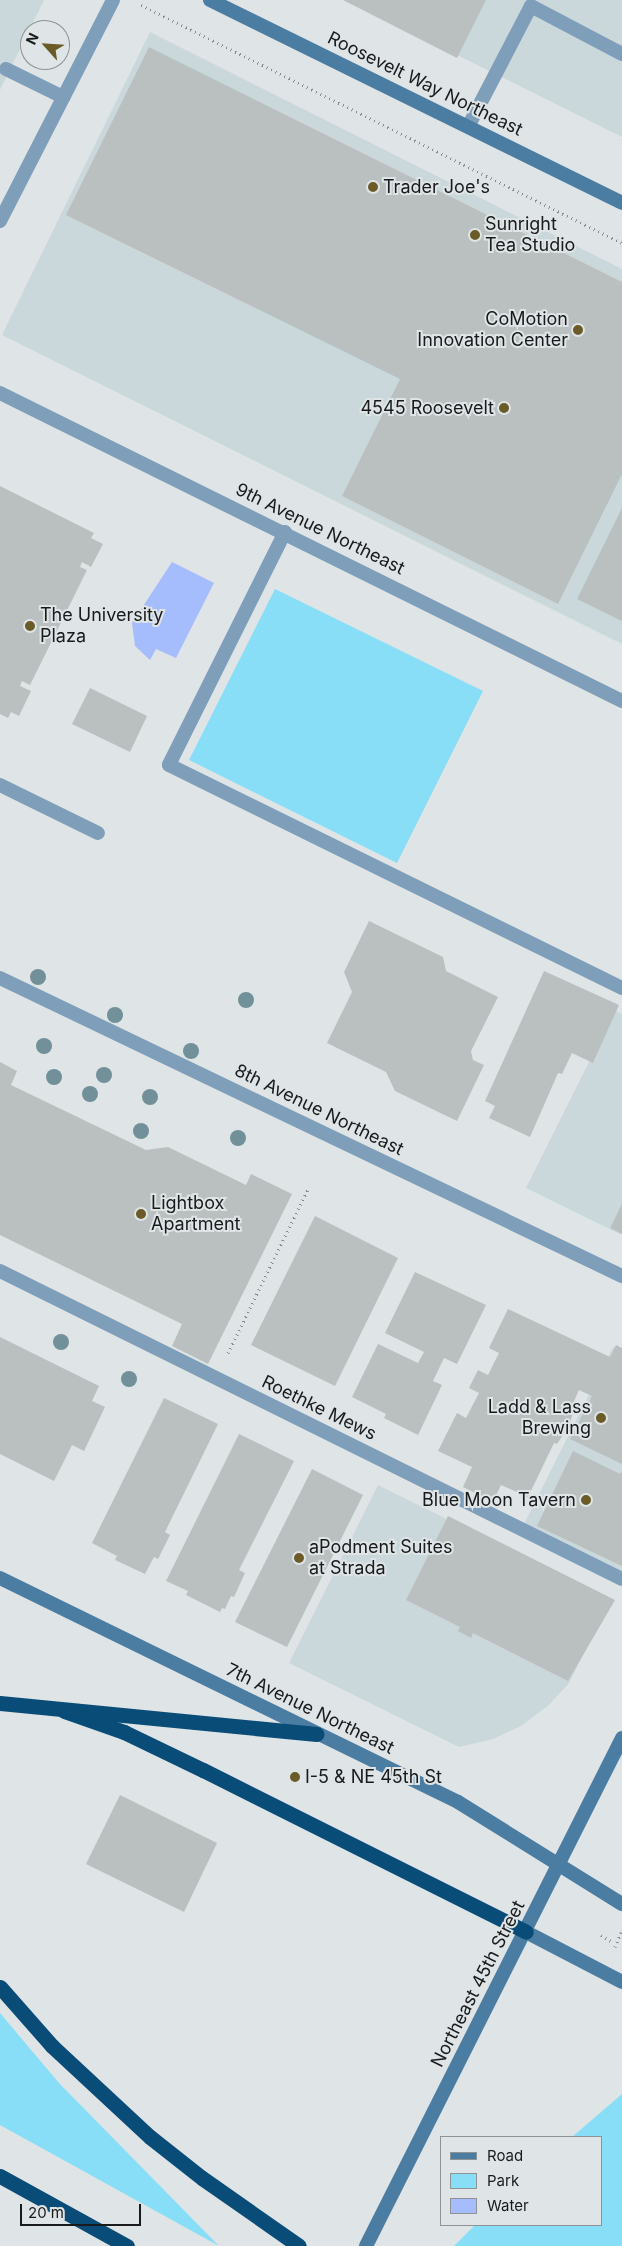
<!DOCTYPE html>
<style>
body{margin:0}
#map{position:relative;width:622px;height:2246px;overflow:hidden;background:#dfe4e6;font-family:Inter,sans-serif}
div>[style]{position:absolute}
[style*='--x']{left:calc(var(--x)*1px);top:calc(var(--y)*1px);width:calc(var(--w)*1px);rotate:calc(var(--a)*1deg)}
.built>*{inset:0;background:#cad8dc}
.green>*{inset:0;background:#89def7}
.water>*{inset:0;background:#a6bdfd}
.building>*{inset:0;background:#babfbf}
.path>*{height:3px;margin-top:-1.5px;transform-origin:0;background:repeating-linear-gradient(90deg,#878a8c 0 1px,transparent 0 5px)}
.service>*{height:14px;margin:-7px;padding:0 7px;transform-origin:7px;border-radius:7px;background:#7e9eb9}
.minor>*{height:14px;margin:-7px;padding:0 7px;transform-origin:7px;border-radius:7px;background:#7e9eb9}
.secondary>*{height:14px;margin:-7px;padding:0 7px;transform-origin:7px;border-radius:7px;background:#4b7ca2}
.motorway>*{height:15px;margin:-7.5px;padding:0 7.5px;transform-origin:7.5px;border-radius:7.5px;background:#094c77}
.trees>*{width:16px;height:16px;margin:-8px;border-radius:50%;background:#729099}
.dots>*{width:14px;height:14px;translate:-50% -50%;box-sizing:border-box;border:2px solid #dfe4e6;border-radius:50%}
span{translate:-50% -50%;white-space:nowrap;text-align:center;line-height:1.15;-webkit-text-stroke:4px #dfe4e6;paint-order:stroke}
.street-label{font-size:18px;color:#181a1b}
.poi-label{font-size:18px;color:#181a1b}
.left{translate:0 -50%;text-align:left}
.right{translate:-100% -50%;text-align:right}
.legend{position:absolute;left:440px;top:2136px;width:162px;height:90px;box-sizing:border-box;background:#dfe4e6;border:1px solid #8f9395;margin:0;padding:6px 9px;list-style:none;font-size:15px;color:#181a1b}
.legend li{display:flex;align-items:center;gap:10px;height:25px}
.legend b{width:25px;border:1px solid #8f9395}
.north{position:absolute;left:20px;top:20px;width:50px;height:50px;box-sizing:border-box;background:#dfe4e6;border:1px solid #8f9395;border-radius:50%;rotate:296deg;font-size:14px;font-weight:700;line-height:20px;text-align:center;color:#181a1b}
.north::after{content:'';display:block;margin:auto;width:18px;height:22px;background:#6a5b29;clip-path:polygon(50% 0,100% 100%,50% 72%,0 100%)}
.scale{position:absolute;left:20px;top:2204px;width:121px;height:22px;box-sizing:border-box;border:2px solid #181a1b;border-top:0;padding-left:6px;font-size:15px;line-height:18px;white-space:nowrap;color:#181a1b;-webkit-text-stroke:4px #dfe4e6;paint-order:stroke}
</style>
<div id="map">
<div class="built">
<div style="clip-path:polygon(0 0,44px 0,0 90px)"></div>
<div style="clip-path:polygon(481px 0,622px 0,622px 137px,455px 54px)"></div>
<div style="clip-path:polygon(150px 32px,622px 269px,622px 644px,2px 335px)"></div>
<div style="clip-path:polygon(615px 1010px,622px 1014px,622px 1235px,526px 1188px)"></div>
<div style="clip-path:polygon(613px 1347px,622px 1351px,622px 1572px,524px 1524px)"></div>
<div style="clip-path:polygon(378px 1485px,610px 1600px,569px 1683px,549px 1705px,521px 1726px,493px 1739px,459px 1747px,289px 1663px)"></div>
</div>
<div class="green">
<div style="clip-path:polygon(275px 589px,483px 691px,397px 863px,189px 760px)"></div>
<div style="clip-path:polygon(0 2013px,59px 2083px,219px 2246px,0 2125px)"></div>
<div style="clip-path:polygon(622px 2094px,622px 2246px,454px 2246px,475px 2225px,601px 2225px,601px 2137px,572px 2137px)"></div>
</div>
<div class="water">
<div style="clip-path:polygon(172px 562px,214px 583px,176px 658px,156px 649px,150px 660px,135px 646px,132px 623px)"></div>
</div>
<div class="building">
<div style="clip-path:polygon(343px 0,486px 0,457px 58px)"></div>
<div style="clip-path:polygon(149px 47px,622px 282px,622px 474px,558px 604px,342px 496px,400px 379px,66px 215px)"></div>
<div style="clip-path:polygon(0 486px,94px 533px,91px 538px,103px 544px,91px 567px,82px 562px,80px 567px,87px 570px,30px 685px,22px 681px,20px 686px,31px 691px,19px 716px,11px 712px,8px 718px,0 714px)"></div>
<div style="clip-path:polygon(622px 508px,622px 621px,577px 599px)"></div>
<div style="clip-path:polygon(90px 688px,147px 716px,130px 752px,72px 724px)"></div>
<div style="clip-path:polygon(369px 921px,443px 957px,446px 971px,498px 997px,471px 1051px,473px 1060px,484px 1065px,457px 1121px,395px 1091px,386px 1072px,327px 1043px,352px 992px,344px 972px)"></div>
<div style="clip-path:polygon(544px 971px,619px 1005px,593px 1063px,572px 1053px,562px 1074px,558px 1073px,530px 1137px,489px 1118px,495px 1106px,485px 1101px)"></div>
<div style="clip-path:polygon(0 1062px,17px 1071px,11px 1085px,146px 1150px,168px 1147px,246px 1185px,251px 1174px,292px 1194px,208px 1364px,172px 1346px,182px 1324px,0 1235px)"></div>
<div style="clip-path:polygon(622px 1204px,622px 1234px,610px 1228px)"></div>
<div style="clip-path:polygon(315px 1216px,398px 1258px,335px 1386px,251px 1345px)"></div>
<div style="clip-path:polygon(415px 1272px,486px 1305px,457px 1364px,444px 1358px,433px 1381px,442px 1385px,418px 1435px,384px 1418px,386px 1414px,352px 1397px,378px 1344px,418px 1363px,424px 1352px,385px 1333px)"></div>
<div style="clip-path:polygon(508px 1309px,610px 1357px,616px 1345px,622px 1348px,622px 1464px,570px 1439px,592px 1396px,579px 1390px,571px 1408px,574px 1409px,569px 1426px,557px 1444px,554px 1443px,528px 1497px,501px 1485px,493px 1502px,463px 1487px,472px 1467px,438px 1451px,457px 1413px,466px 1418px,479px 1393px,469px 1388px,478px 1370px,488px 1375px,499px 1353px,489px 1348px)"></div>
<div style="clip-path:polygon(0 1337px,99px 1386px,92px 1401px,105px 1407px,84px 1451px,72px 1445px,54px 1481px,0 1454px)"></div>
<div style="clip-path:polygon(164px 1398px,218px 1424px,165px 1532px,170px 1535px,158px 1559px,154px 1557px,145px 1574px,115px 1560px,117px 1556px,92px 1543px)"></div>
<div style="clip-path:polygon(239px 1434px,294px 1461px,239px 1570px,245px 1573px,234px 1597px,231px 1596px,225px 1609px,222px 1608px,220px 1612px,186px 1595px,188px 1591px,166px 1581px)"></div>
<div style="clip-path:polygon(573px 1451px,620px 1474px,622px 1471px,622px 1566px,537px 1526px)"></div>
<div style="clip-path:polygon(312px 1469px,363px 1495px,287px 1647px,235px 1622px)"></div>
<div style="clip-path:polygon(448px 1516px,615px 1600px,568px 1681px,473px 1633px,471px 1638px,458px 1631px,460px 1627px,406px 1600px)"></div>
<div style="clip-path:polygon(120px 1795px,217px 1843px,184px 1912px,86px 1864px)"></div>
</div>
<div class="path">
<div style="--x:141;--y:5;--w:537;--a:26.33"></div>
<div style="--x:228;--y:1353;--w:185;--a:-64"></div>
<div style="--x:601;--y:1935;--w:12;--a:31"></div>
<div style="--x:615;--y:1947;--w:16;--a:-68"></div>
</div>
<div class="service">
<div style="--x:6;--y:69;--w:64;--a:26.2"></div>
<div style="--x:469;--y:125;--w:134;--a:-62.5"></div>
<div style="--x:531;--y:6;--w:103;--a:27.8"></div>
<div style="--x:285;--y:532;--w:260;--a:116.5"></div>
<div style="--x:169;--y:765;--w:505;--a:26.21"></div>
<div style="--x:0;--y:785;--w:109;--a:26.1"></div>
<div style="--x:0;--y:1271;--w:694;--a:26.34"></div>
</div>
<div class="minor">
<div style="--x:0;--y:221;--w:248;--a:-62.9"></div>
<div style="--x:0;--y:393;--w:694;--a:26.34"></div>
<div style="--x:0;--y:978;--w:690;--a:25.6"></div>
</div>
<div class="secondary">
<div style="--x:210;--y:0;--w:459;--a:26.2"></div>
<div style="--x:0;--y:1578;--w:510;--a:26.06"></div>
<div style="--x:458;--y:1802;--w:193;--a:31.9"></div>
<div style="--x:526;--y:1932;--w:108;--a:27.5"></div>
<div style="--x:366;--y:2246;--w:569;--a:-63.25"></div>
</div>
<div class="motorway">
<div style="--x:0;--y:1703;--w:318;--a:5.6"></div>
<div style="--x:64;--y:1711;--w:64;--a:19.3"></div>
<div style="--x:124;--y:1732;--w:88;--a:25.7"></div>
<div style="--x:203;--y:1770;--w:361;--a:26.6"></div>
<div style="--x:0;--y:1987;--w:79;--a:48.6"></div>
<div style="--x:52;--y:2046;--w:134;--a:42.9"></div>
<div style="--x:150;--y:2137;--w:66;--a:38.3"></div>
<div style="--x:202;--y:2178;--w:118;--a:35"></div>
<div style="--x:0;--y:2176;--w:145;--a:28.9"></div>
</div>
<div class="trees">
<div style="left:38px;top:977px"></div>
<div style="left:246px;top:1000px"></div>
<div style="left:115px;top:1015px"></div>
<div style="left:44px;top:1046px"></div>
<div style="left:191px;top:1051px"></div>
<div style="left:104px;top:1075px"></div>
<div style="left:54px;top:1077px"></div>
<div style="left:90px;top:1094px"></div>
<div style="left:150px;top:1097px"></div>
<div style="left:141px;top:1131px"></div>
<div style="left:238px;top:1138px"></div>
<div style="left:61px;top:1342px"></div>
<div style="left:129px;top:1379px"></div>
</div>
<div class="dots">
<div style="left:373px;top:187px;background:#6a5b29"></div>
<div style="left:475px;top:235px;background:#6a5b29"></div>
<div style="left:578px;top:330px;background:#6a5b29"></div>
<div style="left:504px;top:408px;background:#6a5b29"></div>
<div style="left:30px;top:626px;background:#6a5b29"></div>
<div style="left:141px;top:1214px;background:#6a5b29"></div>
<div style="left:601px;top:1418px;background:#6a5b29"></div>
<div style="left:586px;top:1500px;background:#6a5b29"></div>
<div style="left:299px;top:1558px;background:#6a5b29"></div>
<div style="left:295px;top:1777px;background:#6a5b29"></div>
</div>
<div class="street-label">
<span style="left:425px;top:84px;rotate:26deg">Roosevelt Way Northeast</span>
<span style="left:320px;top:529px;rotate:26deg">9th Avenue Northeast</span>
<span style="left:319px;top:1110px;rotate:26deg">8th Avenue Northeast</span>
<span style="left:319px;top:1408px;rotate:26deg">Roethke Mews</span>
<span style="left:310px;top:1709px;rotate:26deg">7th Avenue Northeast</span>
<span style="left:478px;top:1984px;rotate:-63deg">Northeast 45th Street</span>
</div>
<div class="poi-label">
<span class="left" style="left:383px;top:187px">Trader Joe's</span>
<span class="left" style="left:485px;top:235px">Sunright<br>Tea Studio</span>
<span class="right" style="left:568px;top:330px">CoMotion<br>Innovation Center</span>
<span class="right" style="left:494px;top:408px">4545 Roosevelt</span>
<span class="left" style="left:40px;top:626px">The University<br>Plaza</span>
<span class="left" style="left:151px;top:1214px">Lightbox<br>Apartment</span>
<span class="right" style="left:591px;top:1418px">Ladd &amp; Lass<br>Brewing</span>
<span class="right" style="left:576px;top:1500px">Blue Moon Tavern</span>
<span class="left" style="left:309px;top:1558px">aPodment Suites<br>at Strada</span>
<span class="left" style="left:305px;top:1777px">I-5 &amp; NE 45th St</span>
</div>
<ul class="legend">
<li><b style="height:6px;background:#4b7ca2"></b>Road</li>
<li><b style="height:14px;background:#89def7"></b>Park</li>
<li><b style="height:14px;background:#a6bdfd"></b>Water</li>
</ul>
<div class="north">N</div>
<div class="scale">20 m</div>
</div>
